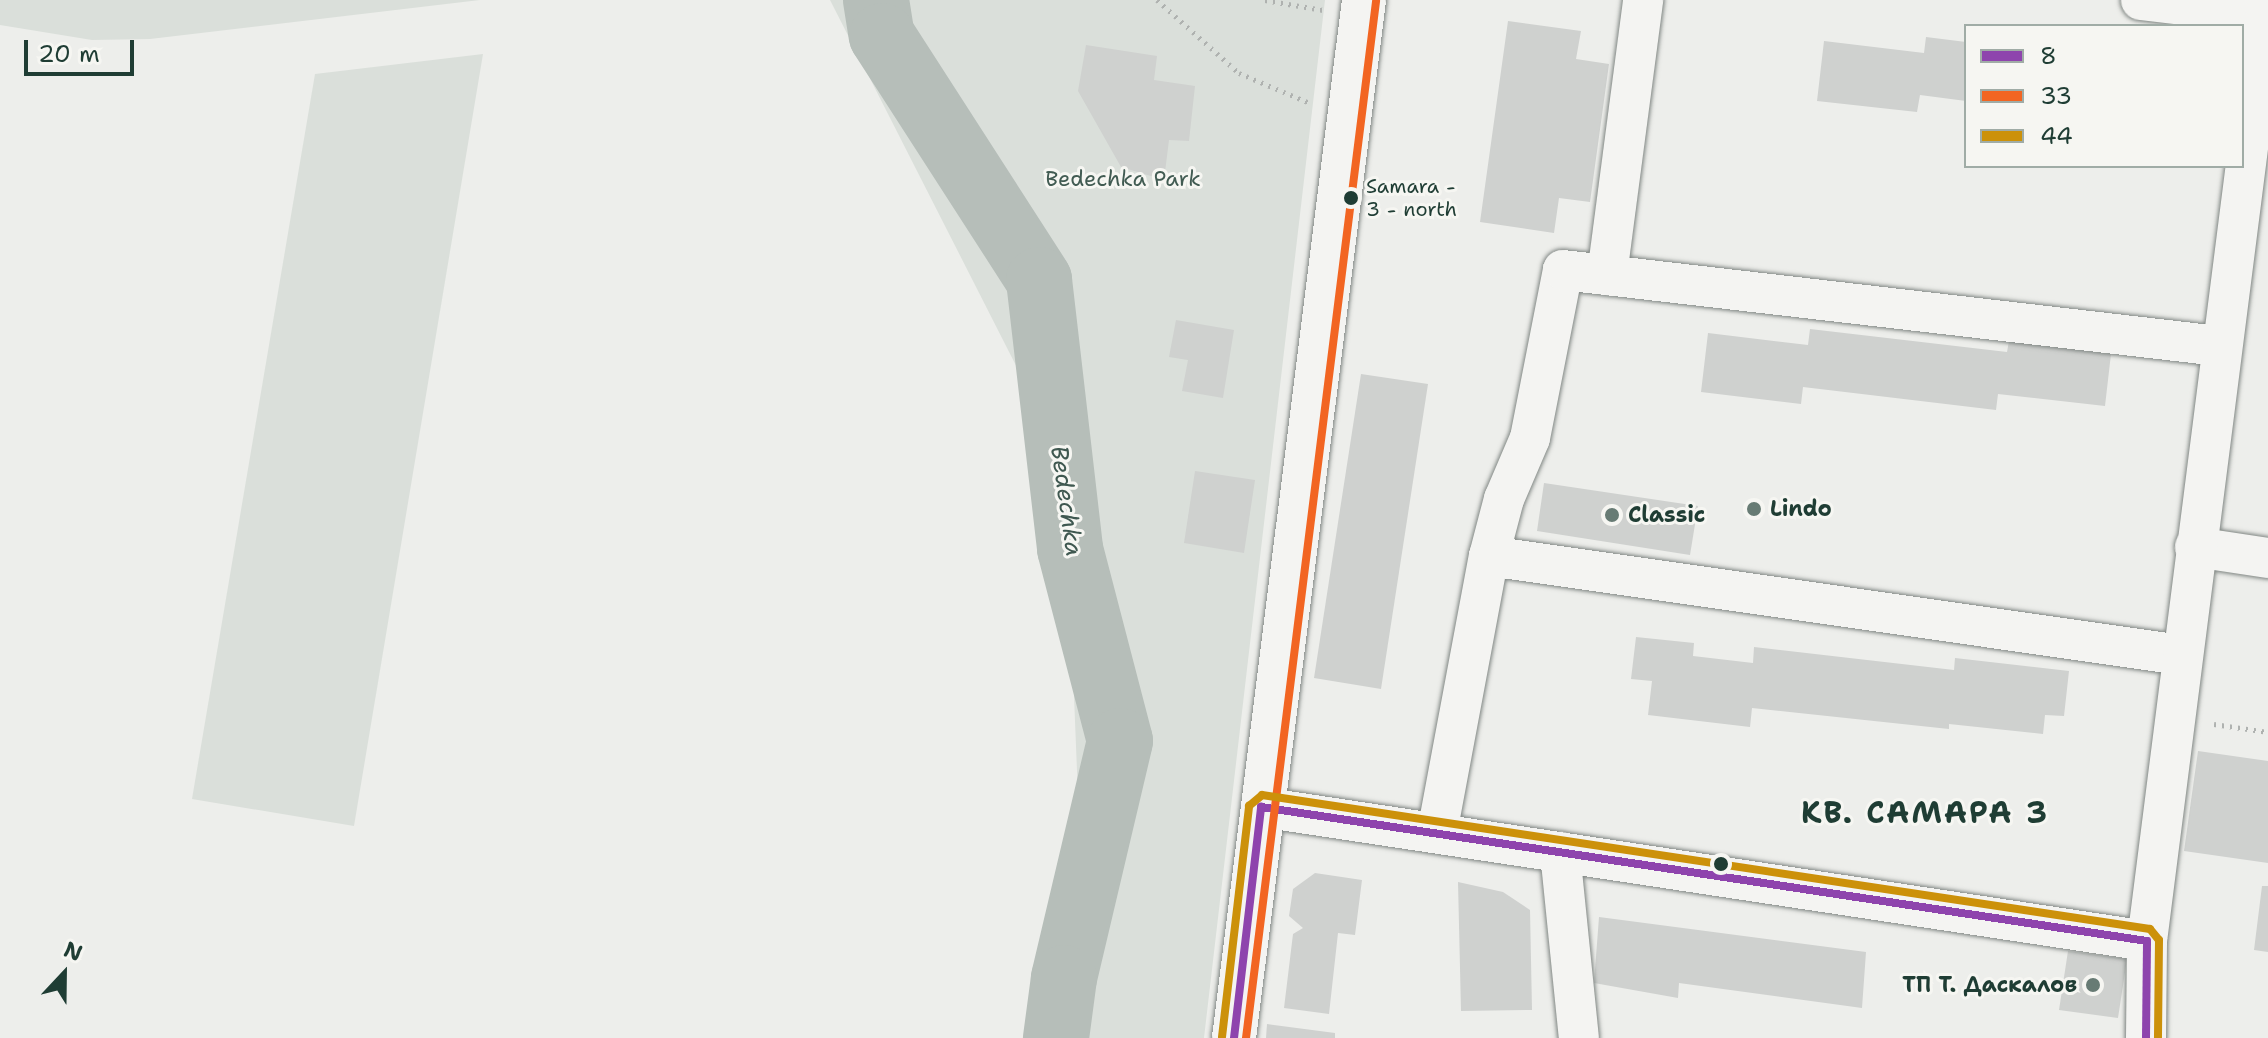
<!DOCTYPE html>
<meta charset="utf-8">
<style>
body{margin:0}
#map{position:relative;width:2268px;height:1038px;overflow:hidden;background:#edeeeb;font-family:"Shantell Sans",sans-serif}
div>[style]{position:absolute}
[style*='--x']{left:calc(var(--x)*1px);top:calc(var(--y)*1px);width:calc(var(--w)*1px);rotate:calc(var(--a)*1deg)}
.green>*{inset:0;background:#dadfda}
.river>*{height:66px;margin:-33px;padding:0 33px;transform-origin:33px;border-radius:33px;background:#b6beb9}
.building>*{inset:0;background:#cfd1cf}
.path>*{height:5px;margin-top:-2.5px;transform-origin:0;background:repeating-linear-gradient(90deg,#afb2b0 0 2px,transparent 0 8px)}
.roads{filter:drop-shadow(0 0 2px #818784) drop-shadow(0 0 2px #818784)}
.minor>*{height:40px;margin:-20px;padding:0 20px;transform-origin:20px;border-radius:20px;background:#f4f4f2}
.tertiary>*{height:44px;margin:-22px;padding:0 22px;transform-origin:22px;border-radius:22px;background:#f4f4f2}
.bus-1>*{height:8px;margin:-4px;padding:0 4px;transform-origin:4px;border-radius:4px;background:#8e44ad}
.bus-2>*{height:8px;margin:-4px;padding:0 4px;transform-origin:4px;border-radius:4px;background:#f26522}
.bus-3>*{height:8px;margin:-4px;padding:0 4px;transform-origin:4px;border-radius:4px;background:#cc910a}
.dots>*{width:22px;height:22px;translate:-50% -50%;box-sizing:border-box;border:4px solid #f6f6f2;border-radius:50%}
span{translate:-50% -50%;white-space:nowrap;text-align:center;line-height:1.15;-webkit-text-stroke:6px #f6f6f2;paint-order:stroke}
.bus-label{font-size:20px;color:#1f3d34}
.left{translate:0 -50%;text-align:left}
.park-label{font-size:22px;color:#415b52}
.poi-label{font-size:22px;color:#1f3d34;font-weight:700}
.right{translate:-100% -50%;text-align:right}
.water-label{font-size:24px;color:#3f5850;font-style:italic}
.district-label{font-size:30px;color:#1f3d34;font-weight:700;letter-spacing:2px}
.legend{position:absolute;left:1964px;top:24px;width:280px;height:144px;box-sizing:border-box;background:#f6f6f2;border:2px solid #a0aca6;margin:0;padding:10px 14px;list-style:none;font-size:24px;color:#1f3d34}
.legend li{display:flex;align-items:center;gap:16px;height:40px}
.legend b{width:40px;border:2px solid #a0aca6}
.north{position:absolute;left:24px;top:934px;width:80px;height:80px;-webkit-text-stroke:6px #f6f6f2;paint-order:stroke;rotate:22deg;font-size:22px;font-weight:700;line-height:32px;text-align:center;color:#1f3d34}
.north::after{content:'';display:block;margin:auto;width:28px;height:36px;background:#1f3d34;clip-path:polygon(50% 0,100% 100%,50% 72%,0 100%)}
.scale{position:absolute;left:24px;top:40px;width:110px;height:36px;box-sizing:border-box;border:4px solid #1f3d34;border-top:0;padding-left:10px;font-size:24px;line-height:28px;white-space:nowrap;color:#1f3d34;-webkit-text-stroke:6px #f6f6f2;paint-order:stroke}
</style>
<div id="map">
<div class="green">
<div style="clip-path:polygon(0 0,480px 0,150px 39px,92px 40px,0 25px)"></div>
<div style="clip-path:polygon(830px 0,1325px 0,1204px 1038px,1025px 1038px,1078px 796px,1073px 671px,1029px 391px)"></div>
<div style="clip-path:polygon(483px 54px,354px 826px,192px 799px,315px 74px)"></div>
</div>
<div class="river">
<div style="--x:876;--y:0;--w:36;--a:81"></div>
<div style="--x:882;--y:36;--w:290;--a:57.2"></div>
<div style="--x:1039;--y:280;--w:271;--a:83.4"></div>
<div style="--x:1070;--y:549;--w:198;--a:75.4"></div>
<div style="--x:1120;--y:741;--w:244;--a:103.3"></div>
<div style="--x:1064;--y:978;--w:61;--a:97.6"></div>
</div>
<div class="building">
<div style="clip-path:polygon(1508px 21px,1581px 31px,1576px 59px,1609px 64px,1590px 202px,1559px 198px,1554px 233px,1480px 222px)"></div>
<div style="clip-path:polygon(1926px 37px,1966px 42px,1966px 101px,1920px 95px,1917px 112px,1817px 101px,1824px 41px,1924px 53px)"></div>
<div style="clip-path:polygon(1086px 45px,1157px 56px,1154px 80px,1195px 86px,1189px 141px,1169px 140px,1164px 180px,1121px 167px,1078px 91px)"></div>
<div style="clip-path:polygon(1176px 320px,1234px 330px,1223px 398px,1182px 391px,1188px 360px,1169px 357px)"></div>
<div style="clip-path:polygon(1810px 329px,2007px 352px,2009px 341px,2111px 354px,2105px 406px,1998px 394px,1996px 410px,1803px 387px,1801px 404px,1701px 392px,1708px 333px,1808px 345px)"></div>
<div style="clip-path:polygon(1361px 374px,1428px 384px,1381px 689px,1314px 678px)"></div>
<div style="clip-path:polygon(1195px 471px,1255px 480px,1244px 553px,1184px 543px)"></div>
<div style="clip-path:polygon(1544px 483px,1698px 506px,1690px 555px,1537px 531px)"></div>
<div style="clip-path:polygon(1636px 637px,1694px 643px,1693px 656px,1753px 663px,1754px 647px,1954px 670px,1955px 658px,2069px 671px,2064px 716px,2045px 715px,2043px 734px,1949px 724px,1949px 729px,1752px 708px,1750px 727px,1648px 715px,1652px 681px,1631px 679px)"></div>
<div style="clip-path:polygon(2198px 751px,2268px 761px,2268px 863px,2184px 851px)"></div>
<div style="clip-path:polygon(1315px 873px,1362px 880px,1355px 935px,1338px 933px,1329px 1014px,1284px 1008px,1293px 934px,1303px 928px,1289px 916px,1293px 889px)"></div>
<div style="clip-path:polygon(1458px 882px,1503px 892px,1530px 910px,1532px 1010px,1461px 1011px)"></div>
<div style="clip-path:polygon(2262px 886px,2268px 886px,2268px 952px,2254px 950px)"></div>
<div style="clip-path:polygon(1599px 917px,1866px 952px,1862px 1008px,1679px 983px,1678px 998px,1594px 983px)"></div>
<div style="clip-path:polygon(2068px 951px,2127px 959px,2118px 1018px,2059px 1010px)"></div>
<div style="clip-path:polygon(1267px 1024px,1335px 1033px,1335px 1038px,1266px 1038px)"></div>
</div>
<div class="path">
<div style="--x:1157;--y:0;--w:110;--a:41.7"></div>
<div style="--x:1239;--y:73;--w:77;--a:22.9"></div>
<div style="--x:1265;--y:0;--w:59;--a:9.8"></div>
<div style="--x:2214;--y:724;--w:55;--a:8.4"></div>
</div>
<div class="roads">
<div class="minor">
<div style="--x:2141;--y:0;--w:128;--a:6.7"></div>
<div style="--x:1607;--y:275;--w:277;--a:-82.5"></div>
<div style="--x:2195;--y:547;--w:74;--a:8.6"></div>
<div style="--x:1489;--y:556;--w:699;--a:8.14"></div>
<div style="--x:1261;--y:807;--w:896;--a:8.6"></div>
<div style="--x:1437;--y:833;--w:282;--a:-79.4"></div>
<div style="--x:1489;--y:556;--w:59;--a:-75.3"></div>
<div style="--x:1504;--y:499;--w:66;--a:-66.9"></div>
<div style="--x:1530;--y:438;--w:171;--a:-78.9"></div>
<div style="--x:1563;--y:270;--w:660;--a:6.61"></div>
<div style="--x:1560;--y:852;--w:187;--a:84.2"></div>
<div style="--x:2146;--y:1038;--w:97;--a:-89.4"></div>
<div style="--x:2147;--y:941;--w:933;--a:-82.74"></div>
</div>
<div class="tertiary">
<div style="--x:1234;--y:1038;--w:1046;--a:-82.86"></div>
</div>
</div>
<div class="bus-1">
<div style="--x:1261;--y:807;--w:896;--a:8.6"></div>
<div style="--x:1234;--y:1038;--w:233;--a:-83.3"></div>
<div style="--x:2146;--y:1038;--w:97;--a:-89.4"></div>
</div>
<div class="bus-2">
<div style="--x:1246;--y:1038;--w:1045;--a:-82.85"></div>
</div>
<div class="bus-3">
<div style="--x:1222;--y:1037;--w:233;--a:-83.3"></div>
<div style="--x:1249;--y:806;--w:17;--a:-40"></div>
<div style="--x:1262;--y:795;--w:898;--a:8.58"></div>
<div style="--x:2150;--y:929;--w:14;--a:51"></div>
<div style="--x:2159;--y:940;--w:98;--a:90.6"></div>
</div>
<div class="dots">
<div style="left:1351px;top:198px;background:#1f3d34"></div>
<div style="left:1754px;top:509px;background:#677b74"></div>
<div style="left:1612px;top:515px;background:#677b74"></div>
<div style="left:1721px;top:864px;background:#1f3d34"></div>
<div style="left:2093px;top:985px;background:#677b74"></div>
</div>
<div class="bus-label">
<span class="left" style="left:1366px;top:198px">Samara -<br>3 - north</span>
</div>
<div class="park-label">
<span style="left:1123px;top:179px">Bedechka Park</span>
</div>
<div class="poi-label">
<span class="left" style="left:1770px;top:509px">Lindo</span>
<span class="left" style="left:1628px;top:515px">Classic</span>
<span class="right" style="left:2077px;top:985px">ТП Т. Даскалов</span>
</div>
<div class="water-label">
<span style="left:1066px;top:501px;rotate:82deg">Bedechka</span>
</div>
<div class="district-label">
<span style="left:1925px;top:813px">КВ. САМАРА 3</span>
</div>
<ul class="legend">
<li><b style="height:10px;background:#8e44ad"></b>8</li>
<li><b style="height:10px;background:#f26522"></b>33</li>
<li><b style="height:10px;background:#cc910a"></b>44</li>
</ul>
<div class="north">N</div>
<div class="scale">20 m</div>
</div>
